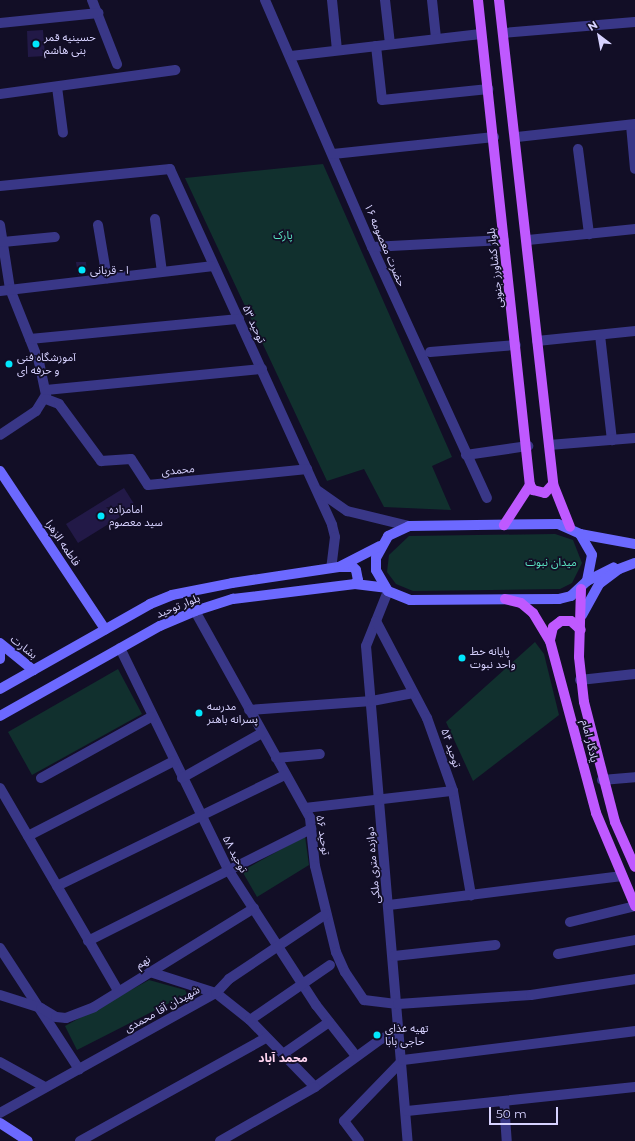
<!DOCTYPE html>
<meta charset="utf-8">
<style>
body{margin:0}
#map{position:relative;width:635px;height:1141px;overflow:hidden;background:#120e26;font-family:Montserrat,"Noto Sans Arabic",sans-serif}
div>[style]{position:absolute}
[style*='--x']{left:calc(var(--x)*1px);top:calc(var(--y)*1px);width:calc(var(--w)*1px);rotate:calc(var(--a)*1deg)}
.green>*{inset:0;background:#11302e}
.building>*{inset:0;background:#221947}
.street>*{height:10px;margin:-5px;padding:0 5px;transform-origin:5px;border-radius:5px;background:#393787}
.secondary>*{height:10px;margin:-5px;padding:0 5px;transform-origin:5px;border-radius:5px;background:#6c69ff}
.primary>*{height:10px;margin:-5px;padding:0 5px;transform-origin:5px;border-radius:5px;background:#bf59ff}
.dots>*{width:11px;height:11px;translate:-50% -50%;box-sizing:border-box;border:2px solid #120e26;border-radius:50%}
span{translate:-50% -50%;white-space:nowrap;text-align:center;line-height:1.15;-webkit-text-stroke:3.5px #120e26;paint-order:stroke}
.poi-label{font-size:11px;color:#d7d2ff}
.left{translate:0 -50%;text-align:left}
.park-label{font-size:11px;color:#59e4c0}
.street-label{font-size:11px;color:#d7d2ff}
.neighbourhood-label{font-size:12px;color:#ffd4f0;font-weight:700}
.north{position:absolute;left:579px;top:16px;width:40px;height:40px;-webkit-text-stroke:3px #120e26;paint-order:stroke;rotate:328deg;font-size:11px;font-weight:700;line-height:16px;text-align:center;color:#d7d2ff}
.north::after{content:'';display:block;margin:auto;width:14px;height:18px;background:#d7d2ff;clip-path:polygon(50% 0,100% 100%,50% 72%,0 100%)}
.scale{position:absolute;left:489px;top:1107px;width:69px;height:18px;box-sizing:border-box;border:2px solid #d7d2ff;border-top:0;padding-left:5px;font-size:12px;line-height:14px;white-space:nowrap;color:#d7d2ff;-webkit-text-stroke:3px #120e26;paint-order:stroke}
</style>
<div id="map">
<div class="green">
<div style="clip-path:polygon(323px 164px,452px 457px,432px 466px,451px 510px,384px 507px,364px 469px,327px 481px,185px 178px)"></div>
<div style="clip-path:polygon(555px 534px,573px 540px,582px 563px,572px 583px,560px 589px,413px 591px,396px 584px,387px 572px,389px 555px,409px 536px)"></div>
<div style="clip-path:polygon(535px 642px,544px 654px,559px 715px,473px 781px,446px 722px)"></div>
<div style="clip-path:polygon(118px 669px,142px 714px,32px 775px,8px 732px)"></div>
<div style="clip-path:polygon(305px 836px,309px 865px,257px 897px,242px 871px)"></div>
<div style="clip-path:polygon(149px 980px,185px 990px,187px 994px,77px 1050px,65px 1026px)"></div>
</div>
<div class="building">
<div style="clip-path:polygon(43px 30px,45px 56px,28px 57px,27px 31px)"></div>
<div style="clip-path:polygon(76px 262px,86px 262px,87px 274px,78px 275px)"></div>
<div style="clip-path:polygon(124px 488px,136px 507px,78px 543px,66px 524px)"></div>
</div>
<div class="street">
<div style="--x:92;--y:0;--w:69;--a:68.7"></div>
<div style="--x:265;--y:0;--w:269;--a:66.6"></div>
<div style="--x:372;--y:247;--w:276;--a:65.4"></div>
<div style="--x:332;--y:0;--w:50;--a:84.3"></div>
<div style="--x:385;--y:0;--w:44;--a:83.5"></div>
<div style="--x:432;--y:0;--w:39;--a:84"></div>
<div style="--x:0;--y:23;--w:99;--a:-5.8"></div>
<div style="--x:503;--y:33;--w:132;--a:-4.8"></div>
<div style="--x:376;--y:46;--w:54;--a:83.7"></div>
<div style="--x:382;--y:100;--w:107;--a:-5.9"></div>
<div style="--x:291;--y:56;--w:191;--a:-6.6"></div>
<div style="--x:57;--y:87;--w:46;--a:82.6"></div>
<div style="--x:0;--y:94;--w:177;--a:-7.8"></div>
<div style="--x:631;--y:125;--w:44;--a:84.8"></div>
<div style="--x:517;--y:137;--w:119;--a:-6.3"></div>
<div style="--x:578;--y:149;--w:86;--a:82.6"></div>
<div style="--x:333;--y:154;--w:162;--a:-6"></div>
<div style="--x:0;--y:186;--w:171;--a:-5.7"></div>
<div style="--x:170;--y:169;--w:391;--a:65.5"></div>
<div style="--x:332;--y:525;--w:12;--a:76"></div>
<div style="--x:335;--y:537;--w:31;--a:97"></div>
<div style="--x:155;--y:219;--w:53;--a:82.5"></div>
<div style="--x:0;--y:225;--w:65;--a:81.1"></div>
<div style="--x:10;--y:289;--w:79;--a:68.3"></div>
<div style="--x:39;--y:362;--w:34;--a:78"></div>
<div style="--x:46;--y:395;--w:19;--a:122"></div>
<div style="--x:36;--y:411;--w:43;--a:146.3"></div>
<div style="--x:98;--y:225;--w:54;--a:80.4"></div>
<div style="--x:528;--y:240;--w:108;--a:-5.9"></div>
<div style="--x:3;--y:242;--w:52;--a:-5.5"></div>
<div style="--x:372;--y:247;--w:132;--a:-3"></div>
<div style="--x:0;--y:291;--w:215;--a:-6.7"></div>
<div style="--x:600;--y:335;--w:106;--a:83.5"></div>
<div style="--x:30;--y:339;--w:210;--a:-5.5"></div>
<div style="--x:537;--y:341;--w:99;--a:-5.8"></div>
<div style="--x:430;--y:352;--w:86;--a:-4.7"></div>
<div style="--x:46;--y:390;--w:217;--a:-5.6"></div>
<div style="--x:46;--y:399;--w:14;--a:21"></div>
<div style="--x:59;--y:404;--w:71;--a:53.6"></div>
<div style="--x:101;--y:461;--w:30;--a:-4"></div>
<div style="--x:131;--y:459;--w:31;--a:57"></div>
<div style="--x:148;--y:485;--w:160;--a:-5.7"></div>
<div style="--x:549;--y:445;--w:86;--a:-4.7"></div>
<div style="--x:466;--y:455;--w:63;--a:-8.3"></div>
<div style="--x:317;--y:490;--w:37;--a:35"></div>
<div style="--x:347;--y:511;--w:64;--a:13.6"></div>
<div style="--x:388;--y:591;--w:59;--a:111.8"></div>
<div style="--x:366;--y:646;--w:497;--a:85.2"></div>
<div style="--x:195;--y:611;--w:237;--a:60.9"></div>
<div style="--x:310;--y:818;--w:48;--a:84.1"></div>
<div style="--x:315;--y:866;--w:89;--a:76.3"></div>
<div style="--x:336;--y:952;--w:22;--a:66"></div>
<div style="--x:345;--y:972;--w:34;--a:56"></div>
<div style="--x:364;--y:1000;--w:34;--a:7"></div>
<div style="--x:398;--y:1004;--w:133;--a:-3.9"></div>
<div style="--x:531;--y:995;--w:105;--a:-8.7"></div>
<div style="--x:376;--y:621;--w:110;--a:62.3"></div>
<div style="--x:427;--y:718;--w:77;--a:70.4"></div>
<div style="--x:453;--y:791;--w:106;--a:80.2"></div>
<div style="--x:120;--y:648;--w:248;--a:64"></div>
<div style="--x:229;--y:871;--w:160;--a:57"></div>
<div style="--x:316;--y:1005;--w:65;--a:51.9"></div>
<div style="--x:580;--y:680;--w:55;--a:-6.2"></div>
<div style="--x:249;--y:710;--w:123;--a:-4.2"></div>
<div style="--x:372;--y:701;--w:42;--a:-11"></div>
<div style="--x:276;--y:758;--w:44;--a:-5.2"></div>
<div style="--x:41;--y:778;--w:126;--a:-29"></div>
<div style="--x:182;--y:778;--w:92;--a:-29.4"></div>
<div style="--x:602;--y:780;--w:33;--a:-5"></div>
<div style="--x:0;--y:788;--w:235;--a:59.8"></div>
<div style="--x:305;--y:808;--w:149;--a:-6.6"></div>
<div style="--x:28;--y:836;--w:164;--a:-27.2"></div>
<div style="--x:57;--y:886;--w:254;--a:-26"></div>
<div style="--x:389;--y:905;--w:235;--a:-7.1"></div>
<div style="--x:570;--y:922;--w:67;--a:-13.8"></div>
<div style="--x:88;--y:941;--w:250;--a:-26.7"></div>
<div style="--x:0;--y:948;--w:145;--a:56.9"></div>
<div style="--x:558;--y:954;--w:78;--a:-10.3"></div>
<div style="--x:394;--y:956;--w:102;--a:-6.2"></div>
<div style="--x:150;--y:972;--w:69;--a:17.7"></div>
<div style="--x:216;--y:993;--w:43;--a:38.5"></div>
<div style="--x:250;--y:1020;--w:93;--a:45.9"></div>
<div style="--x:315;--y:1087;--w:82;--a:-36"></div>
<div style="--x:381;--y:1039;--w:21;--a:-25"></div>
<div style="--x:0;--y:995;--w:43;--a:17.6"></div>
<div style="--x:41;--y:1008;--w:17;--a:31"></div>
<div style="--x:56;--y:1017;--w:10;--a:6"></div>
<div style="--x:66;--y:1018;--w:30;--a:-21"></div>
<div style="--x:94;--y:1007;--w:188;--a:-31.7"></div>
<div style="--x:250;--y:1020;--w:97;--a:-34.5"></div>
<div style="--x:283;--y:1054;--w:56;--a:-34.8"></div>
<div style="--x:0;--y:1062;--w:51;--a:29.1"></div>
<div style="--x:504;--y:1102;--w:39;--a:86"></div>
<div style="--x:407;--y:1111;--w:229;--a:-6"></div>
<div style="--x:0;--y:1113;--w:247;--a:-29.1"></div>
<div style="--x:216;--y:993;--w:19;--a:-47"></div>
<div style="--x:229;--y:979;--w:117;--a:-33.8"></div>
<div style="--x:80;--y:1141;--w:213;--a:-29"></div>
<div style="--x:220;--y:1141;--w:109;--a:-29.6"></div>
<div style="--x:359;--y:1141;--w:25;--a:-127"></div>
<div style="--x:344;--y:1121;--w:85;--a:-46"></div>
<div style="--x:403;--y:1060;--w:234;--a:-7.1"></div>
</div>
<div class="secondary">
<div style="--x:0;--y:471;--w:190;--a:56.4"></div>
<div style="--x:558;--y:524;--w:24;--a:24"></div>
<div style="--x:580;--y:534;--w:24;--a:60"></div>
<div style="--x:592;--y:555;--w:26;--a:101"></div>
<div style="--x:587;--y:581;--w:22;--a:137"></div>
<div style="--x:571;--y:596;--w:12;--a:166"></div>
<div style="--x:559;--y:599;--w:149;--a:179.6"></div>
<div style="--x:410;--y:600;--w:24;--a:-158"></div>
<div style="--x:388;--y:591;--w:24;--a:-120"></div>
<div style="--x:376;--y:570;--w:12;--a:-90"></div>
<div style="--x:376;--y:558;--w:25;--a:-61"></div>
<div style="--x:388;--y:536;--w:23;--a:-25"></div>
<div style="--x:409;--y:526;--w:149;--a:-0.8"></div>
<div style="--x:580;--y:534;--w:56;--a:10.3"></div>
<div style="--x:341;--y:567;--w:12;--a:0"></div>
<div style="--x:353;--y:567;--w:4;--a:45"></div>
<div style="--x:356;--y:570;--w:10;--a:79"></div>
<div style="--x:358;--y:580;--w:5;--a:127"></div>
<div style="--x:587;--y:581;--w:30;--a:-27"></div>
<div style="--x:582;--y:615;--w:35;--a:-61"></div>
<div style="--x:599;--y:584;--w:25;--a:-37"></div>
<div style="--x:619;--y:569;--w:17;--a:-21"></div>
<div style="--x:0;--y:643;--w:43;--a:39.3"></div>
<div style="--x:0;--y:648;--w:11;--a:90"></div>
<div style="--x:0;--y:689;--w:172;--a:-29.5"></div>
<div style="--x:150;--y:604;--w:24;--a:-22"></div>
<div style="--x:172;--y:595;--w:61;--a:-11.3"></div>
<div style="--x:232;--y:583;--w:108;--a:-8.5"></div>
<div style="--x:339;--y:567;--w:46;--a:-27.1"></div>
<div style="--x:0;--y:716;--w:184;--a:-29.4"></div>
<div style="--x:160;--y:626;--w:38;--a:-23"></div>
<div style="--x:195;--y:611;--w:40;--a:-18"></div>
<div style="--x:233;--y:599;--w:123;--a:-7"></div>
<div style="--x:355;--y:584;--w:31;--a:7"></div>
<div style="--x:0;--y:1123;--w:33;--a:33"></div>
</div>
<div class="primary">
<div style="--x:478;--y:0;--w:488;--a:83.9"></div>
<div style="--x:530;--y:485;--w:48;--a:123"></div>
<div style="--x:499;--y:0;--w:487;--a:83.6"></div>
<div style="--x:553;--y:484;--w:46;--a:68.4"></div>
<div style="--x:530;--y:485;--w:6;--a:59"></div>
<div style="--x:533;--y:490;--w:12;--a:14"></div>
<div style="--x:545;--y:493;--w:12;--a:-48"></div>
<div style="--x:581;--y:589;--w:68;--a:91.7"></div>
<div style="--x:579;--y:657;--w:45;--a:83.7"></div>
<div style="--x:584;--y:702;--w:124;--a:75.5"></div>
<div style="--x:615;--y:822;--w:49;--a:66"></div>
<div style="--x:505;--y:599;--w:16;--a:14"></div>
<div style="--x:521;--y:603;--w:16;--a:40"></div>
<div style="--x:533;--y:613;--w:33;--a:59"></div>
<div style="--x:550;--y:641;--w:178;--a:75"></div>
<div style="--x:596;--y:813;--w:101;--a:67.2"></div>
<div style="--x:550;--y:640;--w:13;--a:-77"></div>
<div style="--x:553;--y:627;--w:10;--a:-37"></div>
<div style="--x:561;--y:621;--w:10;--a:0"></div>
<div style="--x:571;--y:621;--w:13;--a:42"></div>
</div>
<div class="dots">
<div style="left:36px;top:44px;background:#00e7fd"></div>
<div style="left:82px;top:270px;background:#00e7fd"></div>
<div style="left:9px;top:364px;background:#00e7fd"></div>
<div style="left:101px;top:516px;background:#00e7fd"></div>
<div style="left:462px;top:658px;background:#00e7fd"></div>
<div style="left:199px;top:713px;background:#00e7fd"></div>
<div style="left:377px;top:1035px;background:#00e7fd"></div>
</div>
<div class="poi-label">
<span class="left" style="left:44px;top:44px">حسینیه قمر<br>بنی هاشم</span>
<span class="left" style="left:90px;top:270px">ا - قربانی</span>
<span class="left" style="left:17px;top:364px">آموزشگاه فنی<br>و حرفه ای</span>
<span class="left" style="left:109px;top:516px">امامزاده<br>سید معصوم</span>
<span class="left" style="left:470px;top:658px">پایانه خط<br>واحد نبوت</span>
<span class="left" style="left:207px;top:713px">مدرسه<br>پسرانه باهنر</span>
<span class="left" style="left:385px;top:1035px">تهیه غذای<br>حاجی بابا</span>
</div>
<div class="park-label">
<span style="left:283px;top:235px">پارک</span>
<span style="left:551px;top:562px">میدان نبوت</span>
</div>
<div class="street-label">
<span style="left:385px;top:245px;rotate:67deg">حضرت معصومه ۱۶</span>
<span style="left:495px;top:268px;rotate:-96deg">بلوار کشاورز جنوبی</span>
<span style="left:254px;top:324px;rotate:65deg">توحید ۵۳</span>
<span style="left:178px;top:470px;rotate:-6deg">محمدی</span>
<span style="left:63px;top:543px;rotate:56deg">فاطمه الزهرا</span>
<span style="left:178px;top:606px;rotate:-22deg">بلوار توحید</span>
<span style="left:24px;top:647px;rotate:39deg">بشارت</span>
<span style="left:590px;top:741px;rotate:77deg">یادگار امام</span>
<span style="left:451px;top:748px;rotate:71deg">توحید ۵۴</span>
<span style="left:323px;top:835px;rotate:81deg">توحید ۵۶</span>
<span style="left:235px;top:854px;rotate:62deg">توحید ۵۸</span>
<span style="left:373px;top:865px;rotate:-95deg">دوازده متری ملکی</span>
<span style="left:143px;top:962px;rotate:-32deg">نهم</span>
<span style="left:162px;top:1009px;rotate:-29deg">شهیدان آقا محمدی</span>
</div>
<div class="neighbourhood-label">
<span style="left:283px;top:1058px">محمد آباد</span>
</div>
<div class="north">N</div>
<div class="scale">50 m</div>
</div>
